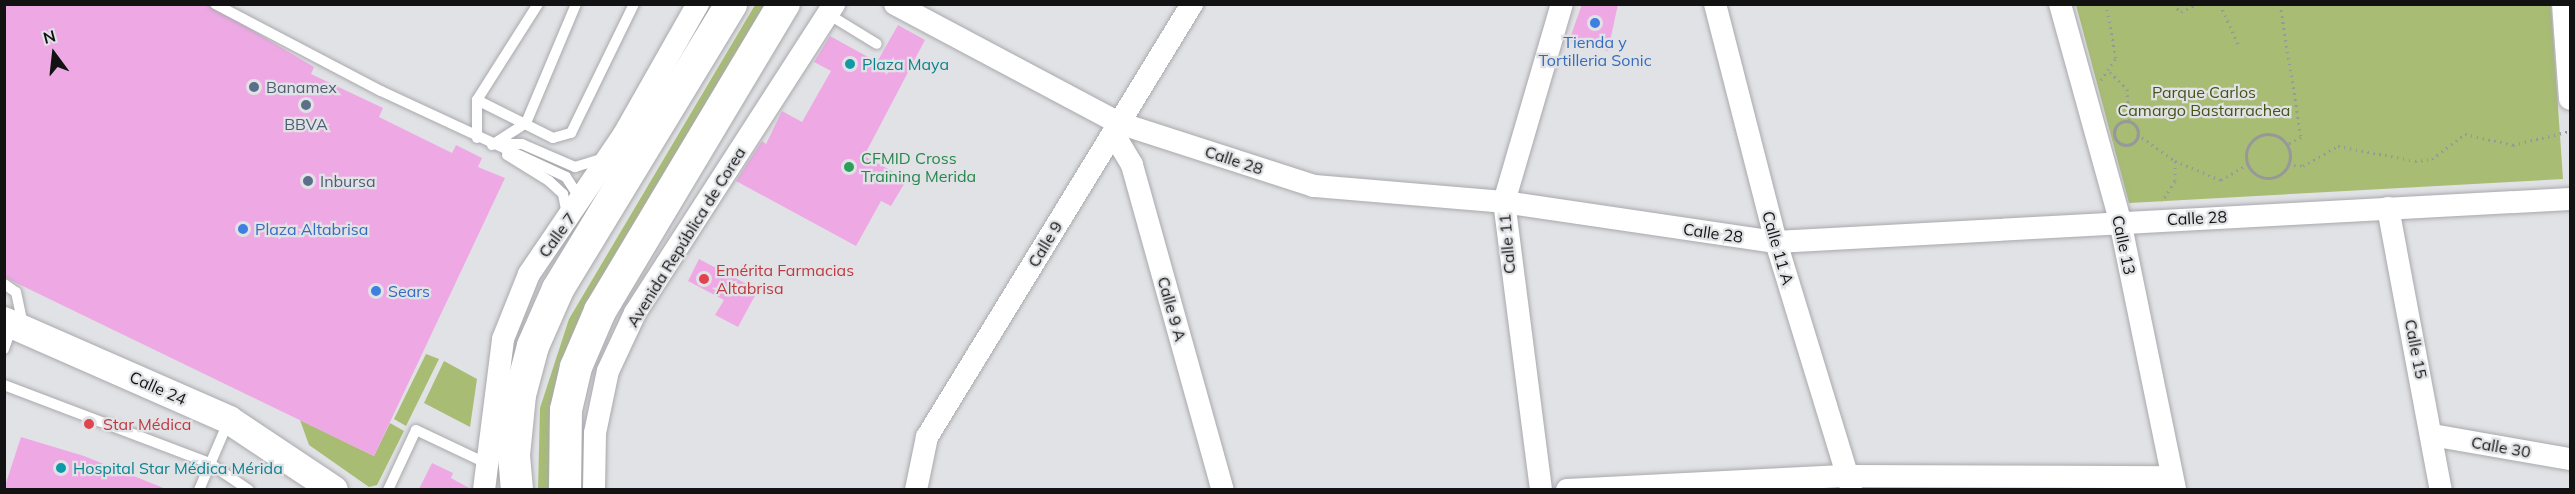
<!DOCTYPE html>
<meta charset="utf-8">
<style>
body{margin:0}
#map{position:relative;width:2575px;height:494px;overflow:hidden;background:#e1e2e5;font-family:Mulish,sans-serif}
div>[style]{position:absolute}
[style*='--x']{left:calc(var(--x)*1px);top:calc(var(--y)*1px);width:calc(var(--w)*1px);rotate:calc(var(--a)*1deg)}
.green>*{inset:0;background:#a8bc74}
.building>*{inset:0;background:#eea9e5}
.path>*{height:3px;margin-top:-1.5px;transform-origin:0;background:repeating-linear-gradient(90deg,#97989a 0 1.5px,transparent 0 6px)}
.path>.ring{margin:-1.5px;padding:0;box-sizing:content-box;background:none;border:3px solid #97989a;border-radius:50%}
.roads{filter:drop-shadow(0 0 2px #a9a9ad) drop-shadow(0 0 2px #a9a9ad)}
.service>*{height:10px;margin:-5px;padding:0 5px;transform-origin:5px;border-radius:5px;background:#fff}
.minor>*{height:22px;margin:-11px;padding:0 11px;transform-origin:11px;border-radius:11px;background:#fff}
.tertiary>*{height:28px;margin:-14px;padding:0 14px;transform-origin:14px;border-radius:14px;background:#fff}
.secondary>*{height:32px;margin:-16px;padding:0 16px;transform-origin:16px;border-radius:16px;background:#fff}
.dots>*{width:16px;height:16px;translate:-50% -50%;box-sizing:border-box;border:3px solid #e1e2e5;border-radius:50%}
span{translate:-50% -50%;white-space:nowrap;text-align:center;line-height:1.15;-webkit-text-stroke:4.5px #e1e2e5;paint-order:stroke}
.shop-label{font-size:16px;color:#366cbe}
.left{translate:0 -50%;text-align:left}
.culture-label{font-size:16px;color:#0d838f}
.service-label{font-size:16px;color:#4e5e75}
.park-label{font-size:16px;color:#455317}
.leisure-label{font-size:16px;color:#27864d}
.street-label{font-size:16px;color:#121213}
.health-label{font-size:16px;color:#be3a42}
.frame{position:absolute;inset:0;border:6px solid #121213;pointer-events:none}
.north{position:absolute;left:24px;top:24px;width:60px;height:60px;-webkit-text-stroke:4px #e1e2e5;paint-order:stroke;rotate:345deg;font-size:16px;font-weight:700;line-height:24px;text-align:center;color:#121213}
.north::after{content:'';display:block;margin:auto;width:21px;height:27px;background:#121213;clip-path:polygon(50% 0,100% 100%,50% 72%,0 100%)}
</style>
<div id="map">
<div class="green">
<div style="clip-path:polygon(755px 5px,773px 5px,584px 323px,553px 489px,538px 490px,540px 408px,569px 319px)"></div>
<div style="clip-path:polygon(2076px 5px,2551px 5px,2563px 179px,2129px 203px)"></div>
<div style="clip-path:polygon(426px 354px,439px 359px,406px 426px,394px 419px)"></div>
<div style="clip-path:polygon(444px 361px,477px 379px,470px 427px,424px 403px)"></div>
<div style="clip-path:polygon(300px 420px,374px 456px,390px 423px,404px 431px,377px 485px,369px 487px,309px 445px)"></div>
</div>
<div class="building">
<div style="clip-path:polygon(4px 4px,208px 4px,314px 67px,311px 74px,383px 108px,379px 117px,452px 153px,456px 145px,482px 158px,478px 167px,505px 178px,374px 456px,4px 277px)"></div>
<div style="clip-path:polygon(1582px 4px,1618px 4px,1608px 51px,1569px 41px)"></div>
<div style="clip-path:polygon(898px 25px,925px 40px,864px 156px,907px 179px,891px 206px,881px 201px,856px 246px,736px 181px,762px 141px,766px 144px,782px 111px,802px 122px,831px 71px,814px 62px,830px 36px,877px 62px)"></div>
<div style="clip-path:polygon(699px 259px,758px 290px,738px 327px,715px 315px,724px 300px,688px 281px)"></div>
<div style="clip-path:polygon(21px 437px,84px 456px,166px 489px,4px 489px)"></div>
<div style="clip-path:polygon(432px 463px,453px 473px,451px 478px,471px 489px,419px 489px)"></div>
</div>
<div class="path">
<div style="--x:2173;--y:4;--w:11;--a:45"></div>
<div style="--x:2181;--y:12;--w:18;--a:-27"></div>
<div style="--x:2220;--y:4;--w:44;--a:65.8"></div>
<div style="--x:2280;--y:4;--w:135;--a:81"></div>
<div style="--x:2301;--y:137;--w:17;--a:152"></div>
<div style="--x:2110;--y:72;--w:24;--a:45"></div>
<div style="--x:2127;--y:89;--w:33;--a:87"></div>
<div style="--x:2101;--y:80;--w:27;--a:-56"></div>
<div style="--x:2116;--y:58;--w:55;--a:-100.5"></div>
<div class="ring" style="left:2114px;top:121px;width:21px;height:21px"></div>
<div style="--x:2137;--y:134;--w:47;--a:35.4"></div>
<div style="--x:2175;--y:161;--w:20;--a:90"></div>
<div style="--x:2175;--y:181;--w:24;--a:123"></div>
<div class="ring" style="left:2246px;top:134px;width:41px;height:41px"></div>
<div style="--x:2175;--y:161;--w:50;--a:22.4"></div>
<div style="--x:2221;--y:180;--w:31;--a:-31"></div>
<div style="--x:2288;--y:165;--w:15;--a:4"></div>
<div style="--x:2303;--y:166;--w:40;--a:-29.7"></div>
<div style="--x:2338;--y:146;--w:78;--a:11"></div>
<div style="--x:2415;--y:161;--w:17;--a:-7"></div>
<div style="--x:2432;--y:159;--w:41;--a:-37.1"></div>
<div style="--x:2465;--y:134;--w:49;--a:12.9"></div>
<div style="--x:2513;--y:145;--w:59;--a:-13.8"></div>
</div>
<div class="roads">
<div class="service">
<div style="--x:215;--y:4;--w:187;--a:27.7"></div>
<div style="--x:381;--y:91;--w:204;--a:24.9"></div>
<div style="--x:566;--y:177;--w:24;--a:57"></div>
<div style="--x:828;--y:14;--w:57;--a:31.5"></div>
<div style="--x:477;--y:100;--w:85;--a:26.6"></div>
<div style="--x:553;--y:138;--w:19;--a:-16"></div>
<div style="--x:571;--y:133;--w:144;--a:-64"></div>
<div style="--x:477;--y:138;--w:38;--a:-90"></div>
<div style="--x:477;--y:100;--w:114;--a:-57.6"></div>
<div style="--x:498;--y:144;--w:24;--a:0"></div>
<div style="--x:522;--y:144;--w:58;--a:23.5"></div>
<div style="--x:575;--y:167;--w:28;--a:-17"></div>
<div style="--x:492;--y:145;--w:40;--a:-32.9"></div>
<div style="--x:526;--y:123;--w:129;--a:-67.2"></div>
<div style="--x:507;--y:155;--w:49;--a:31.8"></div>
<div style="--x:549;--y:181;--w:19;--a:43"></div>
<div style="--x:563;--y:194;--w:20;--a:79"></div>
<div style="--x:4;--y:284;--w:14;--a:34"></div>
<div style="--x:16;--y:292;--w:33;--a:78"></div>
<div style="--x:4;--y:349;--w:24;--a:-71"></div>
<div style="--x:4;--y:385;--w:219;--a:20.8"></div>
<div style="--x:209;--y:463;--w:48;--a:34"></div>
<div style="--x:199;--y:490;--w:76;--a:-66.8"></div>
<div style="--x:388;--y:490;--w:66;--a:-65"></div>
<div style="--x:416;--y:430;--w:80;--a:25.3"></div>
</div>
<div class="minor">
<div style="--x:895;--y:4;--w:254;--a:28"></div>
<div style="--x:1119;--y:123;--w:205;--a:17.9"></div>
<div style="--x:1314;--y:186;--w:191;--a:4.8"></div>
<div style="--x:1504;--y:202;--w:275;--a:8.4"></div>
<div style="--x:1776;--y:242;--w:795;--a:-3.1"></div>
<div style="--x:1715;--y:4;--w:246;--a:75.6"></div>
<div style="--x:1776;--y:242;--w:257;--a:73"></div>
<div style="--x:2060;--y:4;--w:225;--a:74.5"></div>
<div style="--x:2120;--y:221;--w:275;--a:78.4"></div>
<div style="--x:2563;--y:4;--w:95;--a:85.8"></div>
<div style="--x:1113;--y:133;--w:37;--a:59"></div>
<div style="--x:1132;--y:165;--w:337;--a:74.4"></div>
<div style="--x:2388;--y:208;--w:287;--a:79.4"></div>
<div style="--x:2432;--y:435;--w:140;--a:9.9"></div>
<div style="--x:484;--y:490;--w:152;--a:-82.8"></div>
<div style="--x:503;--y:339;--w:70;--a:-68.2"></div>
<div style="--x:529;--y:274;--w:169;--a:-55.8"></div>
<div style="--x:624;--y:134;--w:150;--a:-60.4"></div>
<div style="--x:594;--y:490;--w:57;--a:-89"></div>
<div style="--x:595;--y:433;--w:63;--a:-78.2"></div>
<div style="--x:608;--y:371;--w:64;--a:-65"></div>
<div style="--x:635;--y:313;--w:368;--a:-57.2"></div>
<div style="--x:916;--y:490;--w:54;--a:-78.3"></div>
<div style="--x:927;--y:437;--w:508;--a:-58.53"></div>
<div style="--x:1541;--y:490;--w:290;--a:-97.3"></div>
<div style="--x:1504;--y:202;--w:206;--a:-73.7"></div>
<div style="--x:1567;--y:490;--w:281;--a:-2.9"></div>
<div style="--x:1848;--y:476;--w:324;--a:0.2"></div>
</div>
<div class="tertiary">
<div style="--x:4;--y:321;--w:246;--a:23.7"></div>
<div style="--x:229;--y:420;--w:126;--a:33.7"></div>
</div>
<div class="secondary">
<div style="--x:517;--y:490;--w:35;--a:-95"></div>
<div style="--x:514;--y:455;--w:60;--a:-84.3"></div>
<div style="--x:520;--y:395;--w:51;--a:-75.1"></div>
<div style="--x:533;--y:346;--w:62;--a:-66.3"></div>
<div style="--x:558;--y:289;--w:333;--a:-58.7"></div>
<div style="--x:565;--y:490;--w:80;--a:-89.3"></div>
<div style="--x:566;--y:410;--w:44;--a:-76.9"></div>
<div style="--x:576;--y:367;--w:61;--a:-66.8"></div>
<div style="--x:600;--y:311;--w:358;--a:-59.1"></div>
</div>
</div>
<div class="dots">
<div style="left:1595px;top:23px;background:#3f7fe0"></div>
<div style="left:850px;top:64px;background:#0f9aa8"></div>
<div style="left:254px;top:87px;background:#5c6f8a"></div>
<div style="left:306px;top:105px;background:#5c6f8a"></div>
<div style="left:849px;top:167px;background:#2e9e5b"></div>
<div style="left:308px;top:181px;background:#5c6f8a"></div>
<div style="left:243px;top:229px;background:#3f7fe0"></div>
<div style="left:704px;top:279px;background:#e0444e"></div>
<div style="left:376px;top:291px;background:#3f7fe0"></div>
<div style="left:89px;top:424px;background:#e0444e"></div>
<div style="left:61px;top:468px;background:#0f9aa8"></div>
</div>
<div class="shop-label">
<span style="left:1595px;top:51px">Tienda y<br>Tortilleria Sonic</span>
<span class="left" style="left:255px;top:229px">Plaza Altabrisa</span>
<span class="left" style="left:388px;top:291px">Sears</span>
</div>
<div class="culture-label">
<span class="left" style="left:862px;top:64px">Plaza Maya</span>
<span class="left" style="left:73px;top:468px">Hospital Star Médica Mérida</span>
</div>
<div class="service-label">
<span class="left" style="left:266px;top:87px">Banamex</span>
<span style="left:306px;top:124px">BBVA</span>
<span class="left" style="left:320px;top:181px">Inbursa</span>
</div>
<div class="park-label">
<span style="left:2204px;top:101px">Parque Carlos<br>Camargo Bastarrachea</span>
</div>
<div class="leisure-label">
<span class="left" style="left:861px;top:167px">CFMID Cross<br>Training Merida</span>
</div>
<div class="street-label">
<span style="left:1234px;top:160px;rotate:18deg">Calle 28</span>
<span style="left:2197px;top:218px;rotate:-3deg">Calle 28</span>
<span style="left:1713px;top:233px;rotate:8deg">Calle 28</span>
<span style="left:557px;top:235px;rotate:-54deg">Calle 7</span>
<span style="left:686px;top:237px;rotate:-58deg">Avenida República de Corea</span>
<span style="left:1045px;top:244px;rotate:-59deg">Calle 9</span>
<span style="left:1507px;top:244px;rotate:-95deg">Calle 11</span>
<span style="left:2124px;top:245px;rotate:78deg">Calle 13</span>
<span style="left:1778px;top:248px;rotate:74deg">Calle 11 A</span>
<span style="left:1172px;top:309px;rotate:74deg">Calle 9 A</span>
<span style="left:2416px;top:349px;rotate:79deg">Calle 15</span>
<span style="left:158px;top:388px;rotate:24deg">Calle 24</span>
<span style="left:2501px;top:447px;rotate:10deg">Calle 30</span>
</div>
<div class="health-label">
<span class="left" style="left:716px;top:279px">Emérita Farmacias<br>Altabrisa</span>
<span class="left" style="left:103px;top:424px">Star Médica</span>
</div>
<div class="frame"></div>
<div class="north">N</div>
</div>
